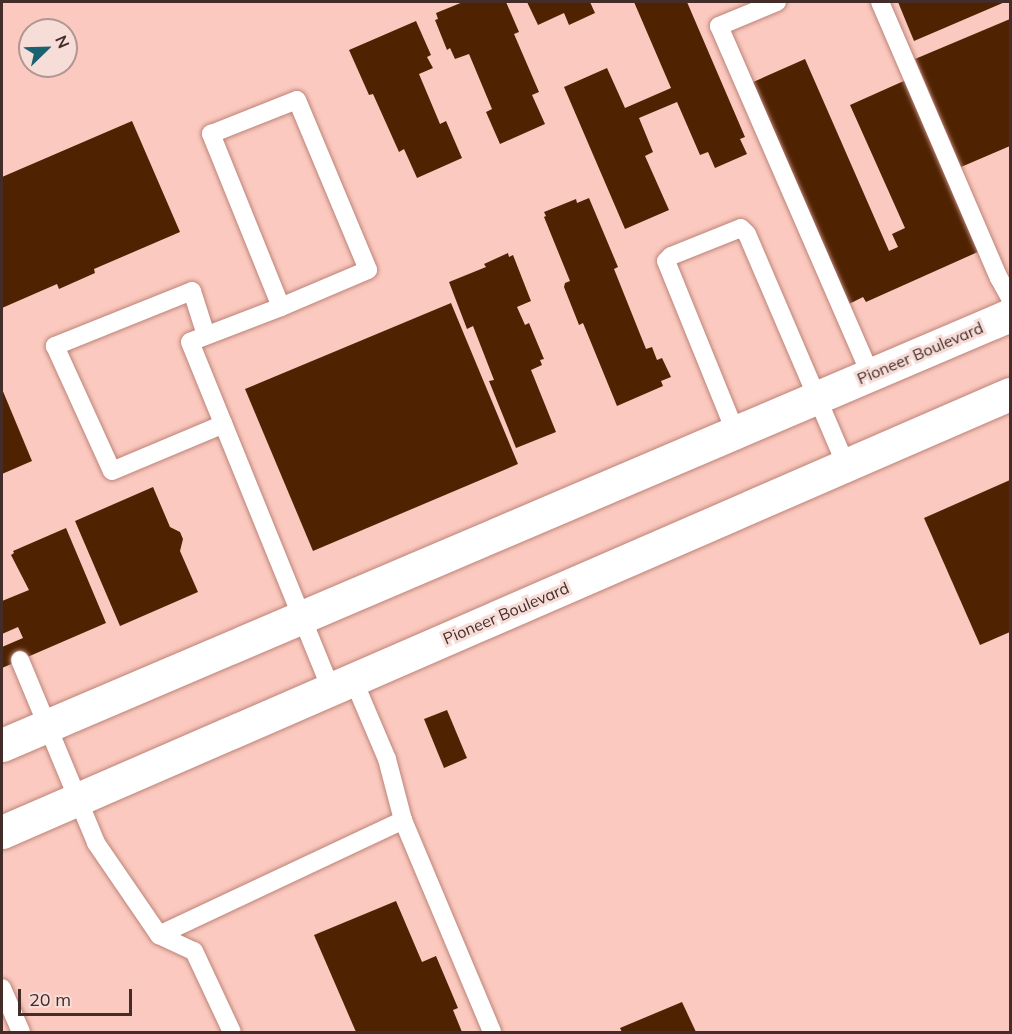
<!DOCTYPE html>
<style>
body{margin:0}
#map{position:relative;width:1012px;height:1034px;overflow:hidden;background:#fbc9bf;font-family:Mulish,sans-serif}
div>[style]{position:absolute}
[style*='--x']{left:calc(var(--x)*1px);top:calc(var(--y)*1px);width:calc(var(--w)*1px);rotate:calc(var(--a)*1deg)}
.building>*{inset:0;background:#4f2302}
.roads{filter:drop-shadow(0 0 2px #bd8378) drop-shadow(0 0 2px #bd8378)}
.service>*{height:18px;margin:-9px;padding:0 9px;transform-origin:9px;border-radius:9px;background:#fff}
.primary>*{height:33px;margin:-16.5px;padding:0 16.5px;transform-origin:16.5px;border-radius:16.5px;background:#fff}
span{translate:-50% -50%;white-space:nowrap;text-align:center;line-height:1.15;-webkit-text-stroke:6px #f7ddd8;paint-order:stroke}
.street-label{font-size:16px;color:#442c28}
.frame{position:absolute;inset:0;border:3px solid #442c28;pointer-events:none}
.north{position:absolute;left:18px;top:18px;width:60px;height:60px;box-sizing:border-box;background:#f7ddd8;border:2px solid #af9692;border-radius:50%;rotate:67deg;font-size:16px;font-weight:700;line-height:24px;text-align:center;color:#442c28}
.north::after{content:'';display:block;margin:auto;width:21px;height:27px;background:#18636f;clip-path:polygon(50% 0,100% 100%,50% 72%,0 100%)}
.scale{position:absolute;left:18px;top:989px;width:114px;height:27px;box-sizing:border-box;border:3px solid #442c28;border-top:0;padding-left:8px;font-size:18px;line-height:21px;white-space:nowrap;color:#442c28;-webkit-text-stroke:4px #f7ddd8;paint-order:stroke}
</style>
<div id="map">
<div class="building">
<div style="clip-path:polygon(463px 2px,506px 2px,519px 32px,514px 34px,539px 92px,532px 95px,545px 124px,500px 144px,486px 112px,492px 109px,469px 54px,455px 59px,450px 48px,447px 50px,435px 20px,438px 19px,436px 13px)"></div>
<div style="clip-path:polygon(527px 2px,590px 2px,595px 13px,569px 25px,564px 13px,538px 25px)"></div>
<div style="clip-path:polygon(634px 2px,687px 2px,745px 137px,740px 139px,747px 154px,715px 168px,708px 152px,700px 155px,677px 102px,639px 118px,653px 152px,645px 156px,669px 210px,625px 229px,564px 87px,607px 68px,625px 108px,671px 88px)"></div>
<div style="clip-path:polygon(898px 2px,1005px 2px,914px 41px)"></div>
<div style="clip-path:polygon(1010px 19px,1010px 146px,961px 167px,915px 59px)"></div>
<div style="clip-path:polygon(416px 21px,431px 55px,427px 57px,433px 68px,419px 74px,440px 124px,446px 121px,462px 158px,417px 178px,404px 149px,399px 152px,373px 94px,369px 95px,349px 50px)"></div>
<div style="clip-path:polygon(805px 59px,889px 251px,898px 247px,892px 234px,905px 228px,850px 105px,906px 80px,980px 251px,866px 302px,863px 297px,849px 304px,751px 83px)"></div>
<div style="clip-path:polygon(132px 121px,180px 232px,94px 269px,95px 273px,59px 289px,57px 284px,2px 308px,2px 177px)"></div>
<div style="clip-path:polygon(589px 198px,618px 267px,614px 269px,646px 349px,652px 347px,657px 360px,662px 358px,671px 377px,661px 381px,663px 386px,617px 406px,583px 323px,579px 325px,564px 287px,565px 283px,570px 281px,544px 217px,546px 216px,544px 212px,576px 199px,577px 203px)"></div>
<div style="clip-path:polygon(508px 253px,509px 257px,513px 255px,531px 301px,517px 307px,525px 325px,529px 323px,544px 359px,540px 360px,542px 365px,531px 370px,556px 432px,516px 448px,489px 381px,494px 380px,473px 326px,467px 329px,449px 282px,486px 267px,484px 264px)"></div>
<div style="clip-path:polygon(451px 303px,518px 464px,313px 551px,245px 389px)"></div>
<div style="clip-path:polygon(2px 389px,32px 461px,2px 474px)"></div>
<div style="clip-path:polygon(1010px 480px,1010px 632px,980px 645px,924px 518px)"></div>
<div style="clip-path:polygon(153px 487px,170px 527px,180px 532px,183px 539px,180px 551px,198px 592px,120px 626px,75px 521px)"></div>
<div style="clip-path:polygon(66px 528px,106px 623px,2px 668px,2px 647px,23px 638px,18px 627px,2px 634px,2px 601px,29px 590px,11px 555px,14px 553px,13px 551px)"></div>
<div style="clip-path:polygon(447px 710px,467px 758px,444px 768px,424px 719px)"></div>
<div style="clip-path:polygon(396px 901px,422px 962px,436px 956px,458px 1008px,453px 1010px,462px 1032px,356px 1032px,314px 935px)"></div>
<div style="clip-path:polygon(682px 1002px,696px 1032px,622px 1032px,620px 1028px)"></div>
</div>
<div class="roads">
<div class="service">
<div style="--x:777;--y:2;--w:63;--a:157.5"></div>
<div style="--x:719;--y:26;--w:379;--a:66.5"></div>
<div style="--x:880;--y:2;--w:301;--a:66.7"></div>
<div style="--x:999;--y:278;--w:23;--a:61"></div>
<div style="--x:281;--y:307;--w:187;--a:-112"></div>
<div style="--x:211;--y:134;--w:92;--a:-21.6"></div>
<div style="--x:297;--y:100;--w:184;--a:67.3"></div>
<div style="--x:368;--y:270;--w:95;--a:157"></div>
<div style="--x:281;--y:307;--w:97;--a:159"></div>
<div style="--x:190;--y:342;--w:375;--a:67.9"></div>
<div style="--x:206;--y:335;--w:46;--a:-107.7"></div>
<div style="--x:192;--y:291;--w:148;--a:158.1"></div>
<div style="--x:55;--y:346;--w:137;--a:65.5"></div>
<div style="--x:112;--y:471;--w:121;--a:-22.8"></div>
<div style="--x:735;--y:431;--w:183;--a:-112.1"></div>
<div style="--x:666;--y:261;--w:7;--a:-45"></div>
<div style="--x:671;--y:256;--w:75;--a:-21.8"></div>
<div style="--x:741;--y:228;--w:8;--a:45"></div>
<div style="--x:747;--y:234;--w:251;--a:66.8"></div>
<div style="--x:20;--y:660;--w:198;--a:67.4"></div>
<div style="--x:96;--y:843;--w:112;--a:55.6"></div>
<div style="--x:159;--y:935;--w:270;--a:-25.2"></div>
<div style="--x:403;--y:820;--w:63;--a:-104.7"></div>
<div style="--x:387;--y:759;--w:87;--a:-113"></div>
<div style="--x:403;--y:820;--w:230;--a:67.2"></div>
<div style="--x:159;--y:935;--w:38;--a:25"></div>
<div style="--x:194;--y:951;--w:89;--a:64.9"></div>
<div style="--x:2;--y:988;--w:48;--a:66.6"></div>
</div>
<div class="primary">
<div style="--x:2;--y:745;--w:1096;--a:-23.1"></div>
<div style="--x:2;--y:832;--w:1099;--a:-23.49"></div>
</div>
</div>
<div class="street-label">
<span style="left:920px;top:353px;rotate:-23deg">Pioneer Boulevard</span>
<span style="left:506px;top:613px;rotate:-23deg">Pioneer Boulevard</span>
</div>
<div class="frame"></div>
<div class="north">N</div>
<div class="scale">20 m</div>
</div>
